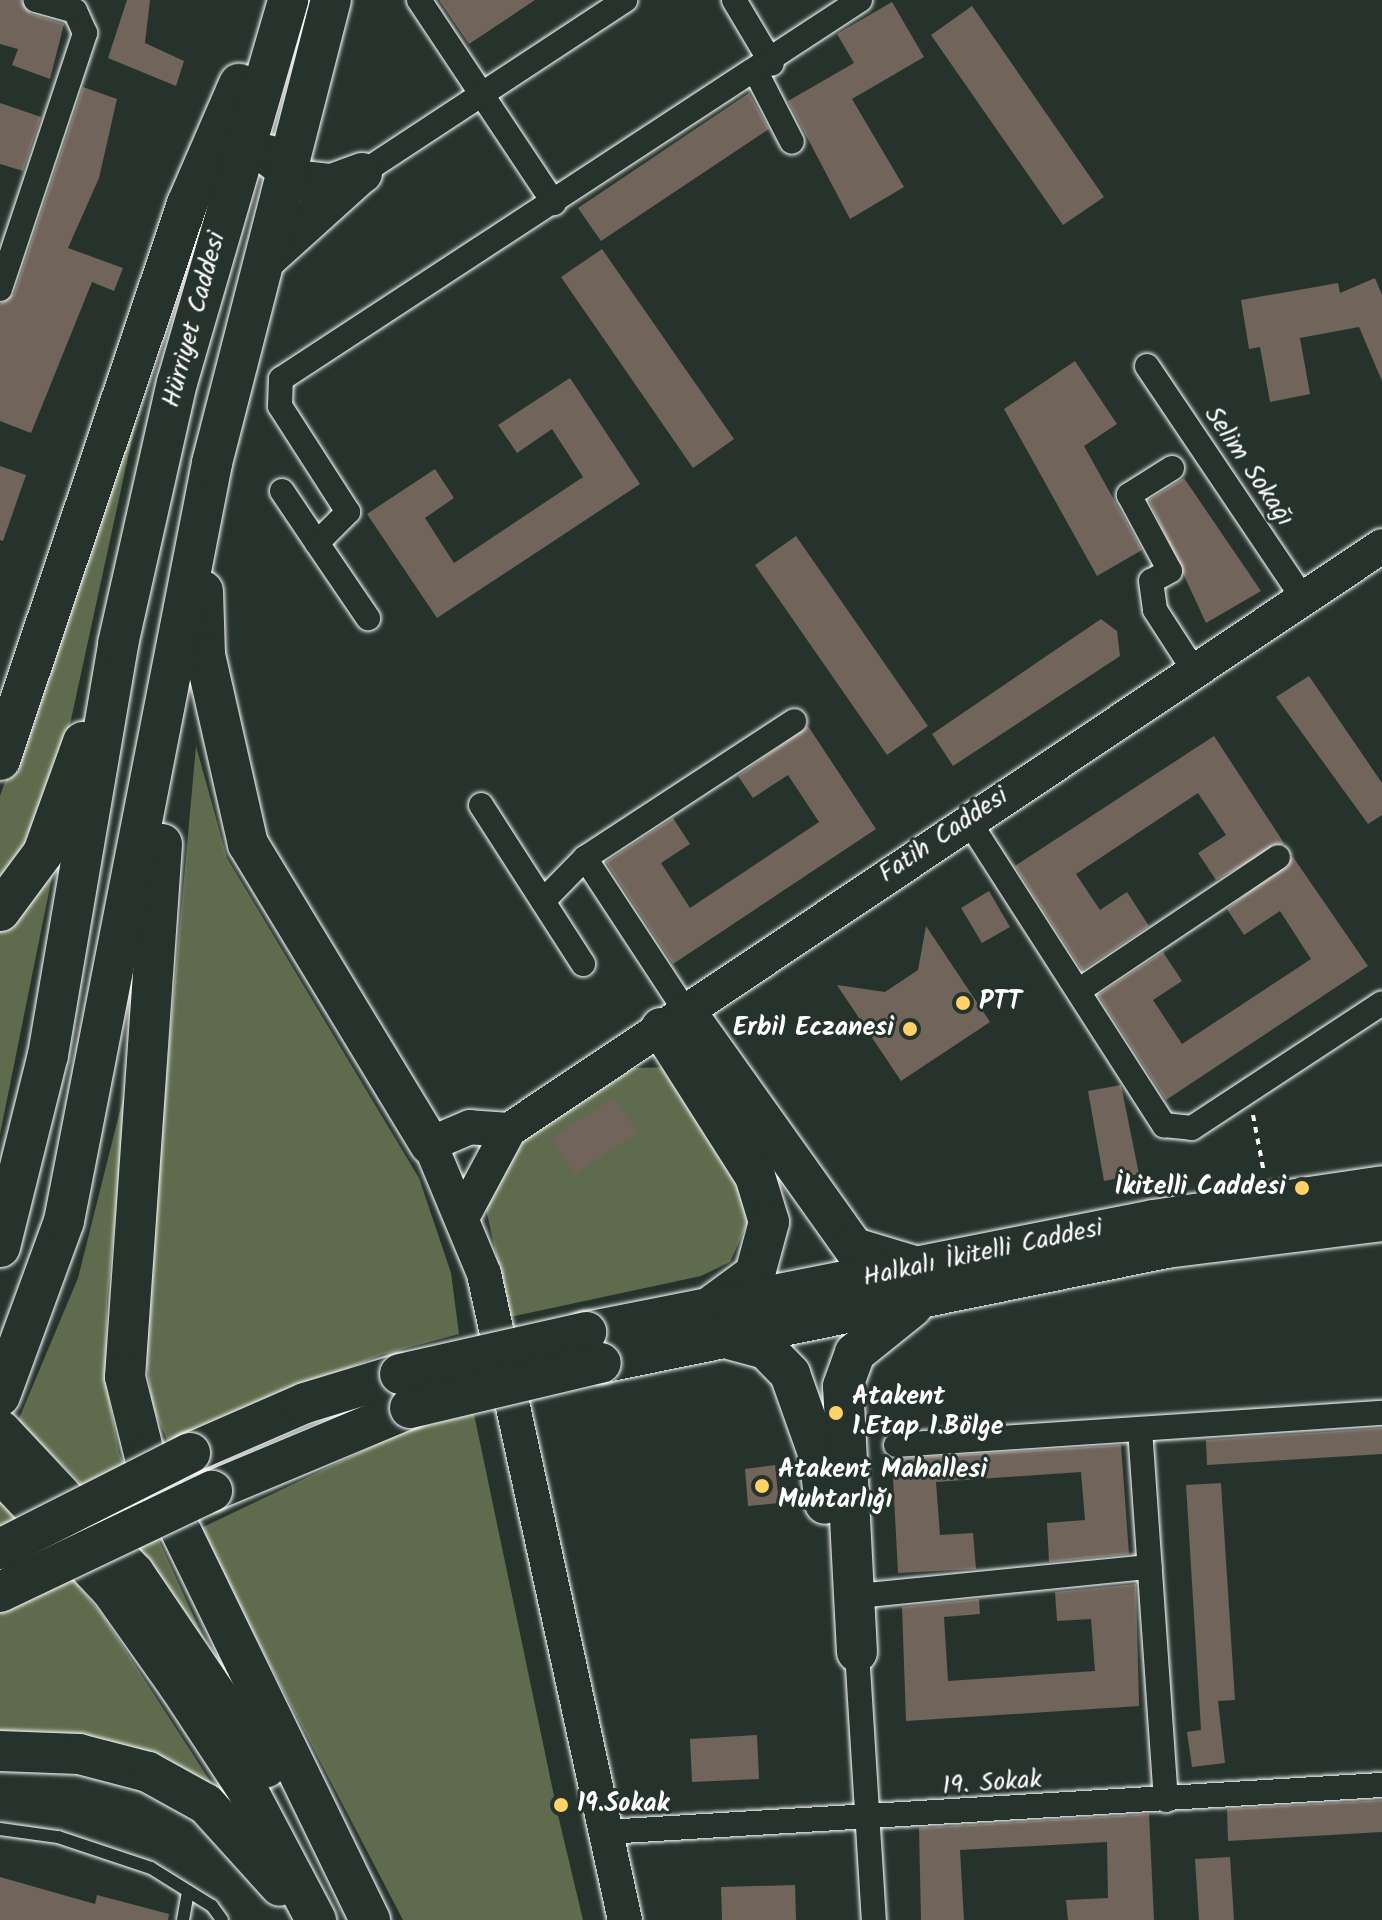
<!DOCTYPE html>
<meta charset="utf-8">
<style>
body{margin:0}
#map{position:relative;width:1382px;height:1920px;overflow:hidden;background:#26332d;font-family:Kalam,sans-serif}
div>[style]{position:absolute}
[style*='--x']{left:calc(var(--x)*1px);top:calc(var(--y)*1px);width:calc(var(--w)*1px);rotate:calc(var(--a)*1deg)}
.green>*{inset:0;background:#5e6c4d}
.building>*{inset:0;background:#70645b}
.path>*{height:4px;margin-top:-2px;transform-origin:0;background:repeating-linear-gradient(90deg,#fff 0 6px,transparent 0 12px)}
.roads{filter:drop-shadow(0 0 2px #fff) drop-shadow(0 0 2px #fff)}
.lane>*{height:12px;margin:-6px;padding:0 6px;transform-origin:6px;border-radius:6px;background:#26332d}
.street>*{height:24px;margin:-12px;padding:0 12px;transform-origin:12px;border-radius:12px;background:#26332d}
.secondary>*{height:34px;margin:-17px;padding:0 17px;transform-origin:17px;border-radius:17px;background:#26332d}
.primary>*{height:40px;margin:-20px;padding:0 20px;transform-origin:20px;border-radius:20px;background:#26332d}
.bridges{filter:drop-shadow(0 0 2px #fff) drop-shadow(0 0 2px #fff)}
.primary-bridge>*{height:40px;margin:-20px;padding:0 20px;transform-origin:20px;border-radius:20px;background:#26332d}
.dots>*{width:22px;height:22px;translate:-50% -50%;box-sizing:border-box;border:4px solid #26332d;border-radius:50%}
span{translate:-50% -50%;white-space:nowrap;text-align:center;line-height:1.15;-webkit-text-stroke:6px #26332d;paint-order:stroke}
.street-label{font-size:26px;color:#fff}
.poi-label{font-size:26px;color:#fff;font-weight:700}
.left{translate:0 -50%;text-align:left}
.right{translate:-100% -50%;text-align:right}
</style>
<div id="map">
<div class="green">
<div style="clip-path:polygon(145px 379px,67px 738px,34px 835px,0 888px,0 796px)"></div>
<div style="clip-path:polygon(196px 746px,227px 858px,419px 1178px,451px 1273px,459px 1334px,381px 1355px,168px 1442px,152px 1405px,143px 1334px)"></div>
<div style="clip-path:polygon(56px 857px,0 1134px,0 928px)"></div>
<div style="clip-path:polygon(671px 1067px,749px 1197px,747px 1224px,730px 1262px,701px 1276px,510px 1317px,486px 1209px,513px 1146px,634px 1068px)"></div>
<div style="clip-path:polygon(130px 1071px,107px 1300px,106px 1382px,119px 1453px,205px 1641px,82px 1485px,18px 1421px,78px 1278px)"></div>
<div style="clip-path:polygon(474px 1414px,558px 1815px,583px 1920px,403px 1920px,199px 1529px,407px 1430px)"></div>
<div style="clip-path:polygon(0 1491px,102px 1614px,223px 1801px,0 1737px)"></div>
</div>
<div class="building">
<div style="clip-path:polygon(0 0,21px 0,31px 14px,64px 24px,50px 79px,12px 65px,18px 49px,0 44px)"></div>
<div style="clip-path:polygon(127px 0,150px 0,145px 43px,184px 61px,176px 86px,108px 58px)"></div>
<div style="clip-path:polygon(439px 0,535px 0,469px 44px)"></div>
<div style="clip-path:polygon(892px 2px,924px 57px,852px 99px,904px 187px,850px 219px,788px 101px,854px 63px,837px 34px)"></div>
<div style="clip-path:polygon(972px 6px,1104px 197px,1063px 225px,931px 35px)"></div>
<div style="clip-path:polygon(83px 87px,117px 99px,99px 178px,68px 248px,123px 268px,114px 291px,92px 282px,31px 433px,0 421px,0 304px,14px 294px)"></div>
<div style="clip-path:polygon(749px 93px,769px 129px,601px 241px,578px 208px)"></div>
<div style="clip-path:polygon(0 103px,41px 117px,23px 171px,0 164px)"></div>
<div style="clip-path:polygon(602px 249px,734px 439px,693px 468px,561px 277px)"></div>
<div style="clip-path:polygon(1375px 278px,1382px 295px,1382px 381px,1359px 327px,1300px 338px,1310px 394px,1270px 402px,1260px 347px,1249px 349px,1241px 300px,1338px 283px,1340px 293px)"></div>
<div style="clip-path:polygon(1075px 361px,1117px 424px,1084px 446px,1142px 550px,1097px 576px,1004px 409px)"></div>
<div style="clip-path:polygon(570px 378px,640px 484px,437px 618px,367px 514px,435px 469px,454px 498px,425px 518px,454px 563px,583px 477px,552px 429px,517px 453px,498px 425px)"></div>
<div style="clip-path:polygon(0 466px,26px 475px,3px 541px,0 540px)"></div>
<div style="clip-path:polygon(1184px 478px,1261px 591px,1206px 623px,1149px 500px)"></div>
<div style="clip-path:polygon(796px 536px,928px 726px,887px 755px,755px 565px)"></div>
<div style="clip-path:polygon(1101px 619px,1117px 631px,1120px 656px,953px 766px,932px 734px)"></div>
<div style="clip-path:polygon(1309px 676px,1382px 783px,1382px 815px,1368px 824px,1276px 697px)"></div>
<div style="clip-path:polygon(808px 726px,876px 829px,673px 964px,606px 862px,673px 818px,690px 844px,661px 863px,690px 908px,819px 822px,788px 775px,753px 798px,738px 776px)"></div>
<div style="clip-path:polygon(1214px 736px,1284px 843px,1216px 880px,1198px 853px,1226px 835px,1198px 793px,1076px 874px,1100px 910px,1127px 892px,1149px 926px,1082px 970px,1015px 866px)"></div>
<div style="clip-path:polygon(1293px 857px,1368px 966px,1166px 1100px,1098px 995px,1163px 952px,1182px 981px,1153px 1000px,1182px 1044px,1311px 959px,1280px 911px,1244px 935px,1227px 909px)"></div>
<div style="clip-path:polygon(989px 891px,1010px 927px,982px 943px,961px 908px)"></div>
<div style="clip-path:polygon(926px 926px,990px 1022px,901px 1081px,837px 985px,885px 992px,918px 970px)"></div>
<div style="clip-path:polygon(1121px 1085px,1139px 1174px,1104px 1181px,1088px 1091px)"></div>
<div style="clip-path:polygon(614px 1097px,638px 1133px,575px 1174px,551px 1138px)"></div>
<div style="clip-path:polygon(1382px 1428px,1382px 1454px,1207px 1465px,1206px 1440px)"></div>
<div style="clip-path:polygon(1121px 1445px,1129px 1554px,1049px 1562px,1047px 1523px,1085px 1520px,1081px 1472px,936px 1482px,940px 1535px,973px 1533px,976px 1569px,898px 1573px,892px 1459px)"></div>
<div style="clip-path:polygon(775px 1465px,779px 1503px,748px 1506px,745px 1469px)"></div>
<div style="clip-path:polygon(1221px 1483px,1235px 1700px,1218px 1701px,1225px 1763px,1192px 1767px,1187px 1732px,1201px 1730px,1186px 1485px)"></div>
<div style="clip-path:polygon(1136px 1584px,1139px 1706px,906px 1721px,902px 1607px,979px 1599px,980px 1614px,944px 1617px,948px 1681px,1095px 1671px,1091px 1619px,1057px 1621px,1055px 1592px)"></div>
<div style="clip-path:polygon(757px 1735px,759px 1779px,692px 1782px,690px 1739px)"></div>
<div style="clip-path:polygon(1382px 1800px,1382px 1832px,1228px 1841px,1227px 1809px)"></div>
<div style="clip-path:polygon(1149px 1814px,1154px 1920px,1068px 1920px,1066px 1900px,1108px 1898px,1107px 1842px,960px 1850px,964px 1920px,921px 1920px,919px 1828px)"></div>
<div style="clip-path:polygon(1230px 1857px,1234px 1920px,1199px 1920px,1195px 1859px)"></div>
<div style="clip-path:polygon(0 1877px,95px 1904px,97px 1895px,169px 1914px,168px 1920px,0 1920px)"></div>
<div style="clip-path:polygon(795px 1885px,796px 1920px,722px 1920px,721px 1887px)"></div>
</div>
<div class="path">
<div style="--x:1253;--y:1115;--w:59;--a:79.3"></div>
</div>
<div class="roads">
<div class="lane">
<div style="--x:0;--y:1829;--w:59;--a:7.9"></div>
<div style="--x:58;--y:1837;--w:98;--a:18.4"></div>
<div style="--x:151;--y:1868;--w:72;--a:31.9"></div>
<div style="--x:212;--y:1906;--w:17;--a:54"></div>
<div style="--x:183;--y:1920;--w:29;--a:-80"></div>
</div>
<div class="street">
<div style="--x:419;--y:0;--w:244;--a:56.4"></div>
<div style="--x:734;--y:0;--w:74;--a:59.3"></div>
<div style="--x:757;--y:74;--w:76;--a:62.8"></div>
<div style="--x:362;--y:173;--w:315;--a:-33.3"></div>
<div style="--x:0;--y:289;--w:270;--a:-71.6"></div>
<div style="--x:85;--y:33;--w:24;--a:-114"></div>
<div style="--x:75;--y:11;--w:41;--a:-164.2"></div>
<div style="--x:1147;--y:366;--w:280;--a:56.1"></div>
<div style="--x:1172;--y:468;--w:51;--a:147.9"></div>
<div style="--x:1129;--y:495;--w:86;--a:61.7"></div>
<div style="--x:1170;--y:571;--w:21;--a:152"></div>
<div style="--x:1151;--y:581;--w:29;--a:82"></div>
<div style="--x:1155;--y:610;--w:70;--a:57.2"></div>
<div style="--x:282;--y:491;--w:63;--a:56.1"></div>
<div style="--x:317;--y:543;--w:44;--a:-45"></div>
<div style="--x:348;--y:512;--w:126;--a:-122.7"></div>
<div style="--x:280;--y:406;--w:27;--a:-88"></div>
<div style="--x:281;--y:379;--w:692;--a:-33.21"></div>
<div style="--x:317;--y:543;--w:91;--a:55.8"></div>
<div style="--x:481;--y:805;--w:189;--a:57.3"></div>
<div style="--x:968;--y:820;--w:363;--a:57.3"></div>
<div style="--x:1164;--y:1125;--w:28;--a:6"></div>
<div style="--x:1192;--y:1128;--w:227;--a:-33.3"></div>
<div style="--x:585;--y:858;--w:184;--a:56.7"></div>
<div style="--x:543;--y:901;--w:60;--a:-45.7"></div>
<div style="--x:585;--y:858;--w:250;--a:-33.2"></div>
<div style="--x:1081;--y:989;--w:237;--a:-33.8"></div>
<div style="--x:1140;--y:1429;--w:372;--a:86"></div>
<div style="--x:896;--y:1445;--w:487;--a:-3.8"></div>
<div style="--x:857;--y:1596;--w:294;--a:-5.7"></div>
<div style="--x:857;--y:1652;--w:269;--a:86.4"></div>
<div style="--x:606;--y:1832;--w:777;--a:-3.47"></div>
</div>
<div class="secondary">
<div style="--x:509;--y:1130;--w:39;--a:-176"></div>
<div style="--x:470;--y:1127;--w:43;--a:157"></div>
<div style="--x:430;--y:1144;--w:141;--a:67.4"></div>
<div style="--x:484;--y:1274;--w:661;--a:77.69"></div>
<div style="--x:464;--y:1214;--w:95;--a:-61.8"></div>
<div style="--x:509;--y:1130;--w:1050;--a:-33.78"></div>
</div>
<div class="primary">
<div style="--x:268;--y:155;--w:43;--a:37.4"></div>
<div style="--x:302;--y:181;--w:30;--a:6"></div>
<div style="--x:332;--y:184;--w:32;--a:-20"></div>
<div style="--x:266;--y:259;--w:124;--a:-42.1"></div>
<div style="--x:203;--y:591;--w:64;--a:88.2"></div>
<div style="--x:205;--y:655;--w:194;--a:77.2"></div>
<div style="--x:248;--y:844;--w:351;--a:58.8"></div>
<div style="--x:0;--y:760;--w:587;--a:-71.41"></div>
<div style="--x:187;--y:204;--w:131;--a:-66.6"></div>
<div style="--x:162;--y:844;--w:534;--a:93.97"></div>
<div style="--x:125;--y:1377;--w:82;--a:76"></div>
<div style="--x:145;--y:1457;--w:515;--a:64.08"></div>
<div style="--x:0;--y:911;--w:72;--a:-53.4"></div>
<div style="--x:43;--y:853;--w:118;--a:-70.2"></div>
<div style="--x:686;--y:1012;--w:290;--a:54.6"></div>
<div style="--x:854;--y:1248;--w:59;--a:16.6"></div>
<div style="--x:661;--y:1028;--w:175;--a:57.6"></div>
<div style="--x:755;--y:1176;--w:48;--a:73.1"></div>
<div style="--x:769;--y:1222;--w:54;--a:105.1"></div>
<div style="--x:755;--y:1274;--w:51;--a:143.8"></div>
<div style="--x:0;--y:1247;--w:198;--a:-76"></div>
<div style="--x:48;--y:1055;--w:417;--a:-80.3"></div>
<div style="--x:118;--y:644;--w:268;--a:-77.3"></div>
<div style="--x:177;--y:383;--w:399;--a:-73.8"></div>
<div style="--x:586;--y:1332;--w:578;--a:-11.17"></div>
<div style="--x:1153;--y:1220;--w:232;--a:-8.4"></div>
<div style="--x:721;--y:1337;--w:47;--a:14.9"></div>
<div style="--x:766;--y:1349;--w:35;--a:46"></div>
<div style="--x:790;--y:1374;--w:87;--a:70.5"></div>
<div style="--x:819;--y:1456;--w:48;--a:82.9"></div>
<div style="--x:601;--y:1363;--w:577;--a:-11.5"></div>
<div style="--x:1166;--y:1248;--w:218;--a:-7.1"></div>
<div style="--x:0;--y:1396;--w:186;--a:-69.9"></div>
<div style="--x:64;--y:1221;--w:772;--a:-78.95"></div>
<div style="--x:212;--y:463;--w:478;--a:-75.6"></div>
<div style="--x:0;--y:1430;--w:196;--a:46.9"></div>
<div style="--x:134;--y:1573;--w:235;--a:55.9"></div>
<div style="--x:190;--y:1453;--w:125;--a:-23.5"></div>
<div style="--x:305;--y:1403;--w:99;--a:-17"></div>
<div style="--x:0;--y:1472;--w:163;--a:46.7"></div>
<div style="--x:112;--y:1591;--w:116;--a:54.8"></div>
<div style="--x:179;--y:1686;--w:126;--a:56.7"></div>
<div style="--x:248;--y:1791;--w:146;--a:62.2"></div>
<div style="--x:212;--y:1491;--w:215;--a:-22.7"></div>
<div style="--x:857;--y:1652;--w:266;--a:-93"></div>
<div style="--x:843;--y:1386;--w:35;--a:-70"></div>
<div style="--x:855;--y:1353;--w:73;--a:-38.9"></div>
<div style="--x:0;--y:1751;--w:79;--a:2.2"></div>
<div style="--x:79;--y:1754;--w:71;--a:14.6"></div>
<div style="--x:148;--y:1772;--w:66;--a:28.9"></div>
<div style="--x:206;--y:1804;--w:110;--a:47.9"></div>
</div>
</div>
<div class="bridges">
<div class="primary-bridge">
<div style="--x:400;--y:1374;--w:191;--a:-12.7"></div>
<div style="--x:410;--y:1408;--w:196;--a:-13.3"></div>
<div style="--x:0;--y:1549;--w:213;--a:-26.8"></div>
<div style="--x:0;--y:1592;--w:235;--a:-25.5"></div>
</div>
</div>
<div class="dots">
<div style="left:963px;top:1003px;background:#ffd166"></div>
<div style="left:910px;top:1029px;background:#ffd166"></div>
<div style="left:1302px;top:1188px;background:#ffd166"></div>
<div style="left:836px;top:1413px;background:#ffd166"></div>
<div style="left:762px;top:1486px;background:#ffd166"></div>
<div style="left:561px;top:1805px;background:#ffd166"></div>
</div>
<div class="street-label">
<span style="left:195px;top:320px;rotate:-75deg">Hürriyet Caddesi</span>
<span style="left:1248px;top:467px;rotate:56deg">Selim Sokağı</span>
<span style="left:944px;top:836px;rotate:-34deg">Fatih Caddesi</span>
<span style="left:983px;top:1254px;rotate:-12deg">Halkalı İkitelli Caddesi</span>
<span style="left:992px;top:1784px;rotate:-4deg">19. Sokak</span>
</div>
<div class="poi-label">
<span class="left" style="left:979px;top:1003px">PTT</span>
<span class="right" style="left:894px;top:1029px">Erbil Eczanesi</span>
<span class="right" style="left:1286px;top:1188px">İkitelli Caddesi</span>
<span class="left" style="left:852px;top:1413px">Atakent<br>1.Etap 1.Bölge</span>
<span class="left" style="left:778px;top:1486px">Atakent Mahallesi<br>Muhtarlığı</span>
<span class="left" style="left:577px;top:1805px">19.Sokak</span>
</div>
</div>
